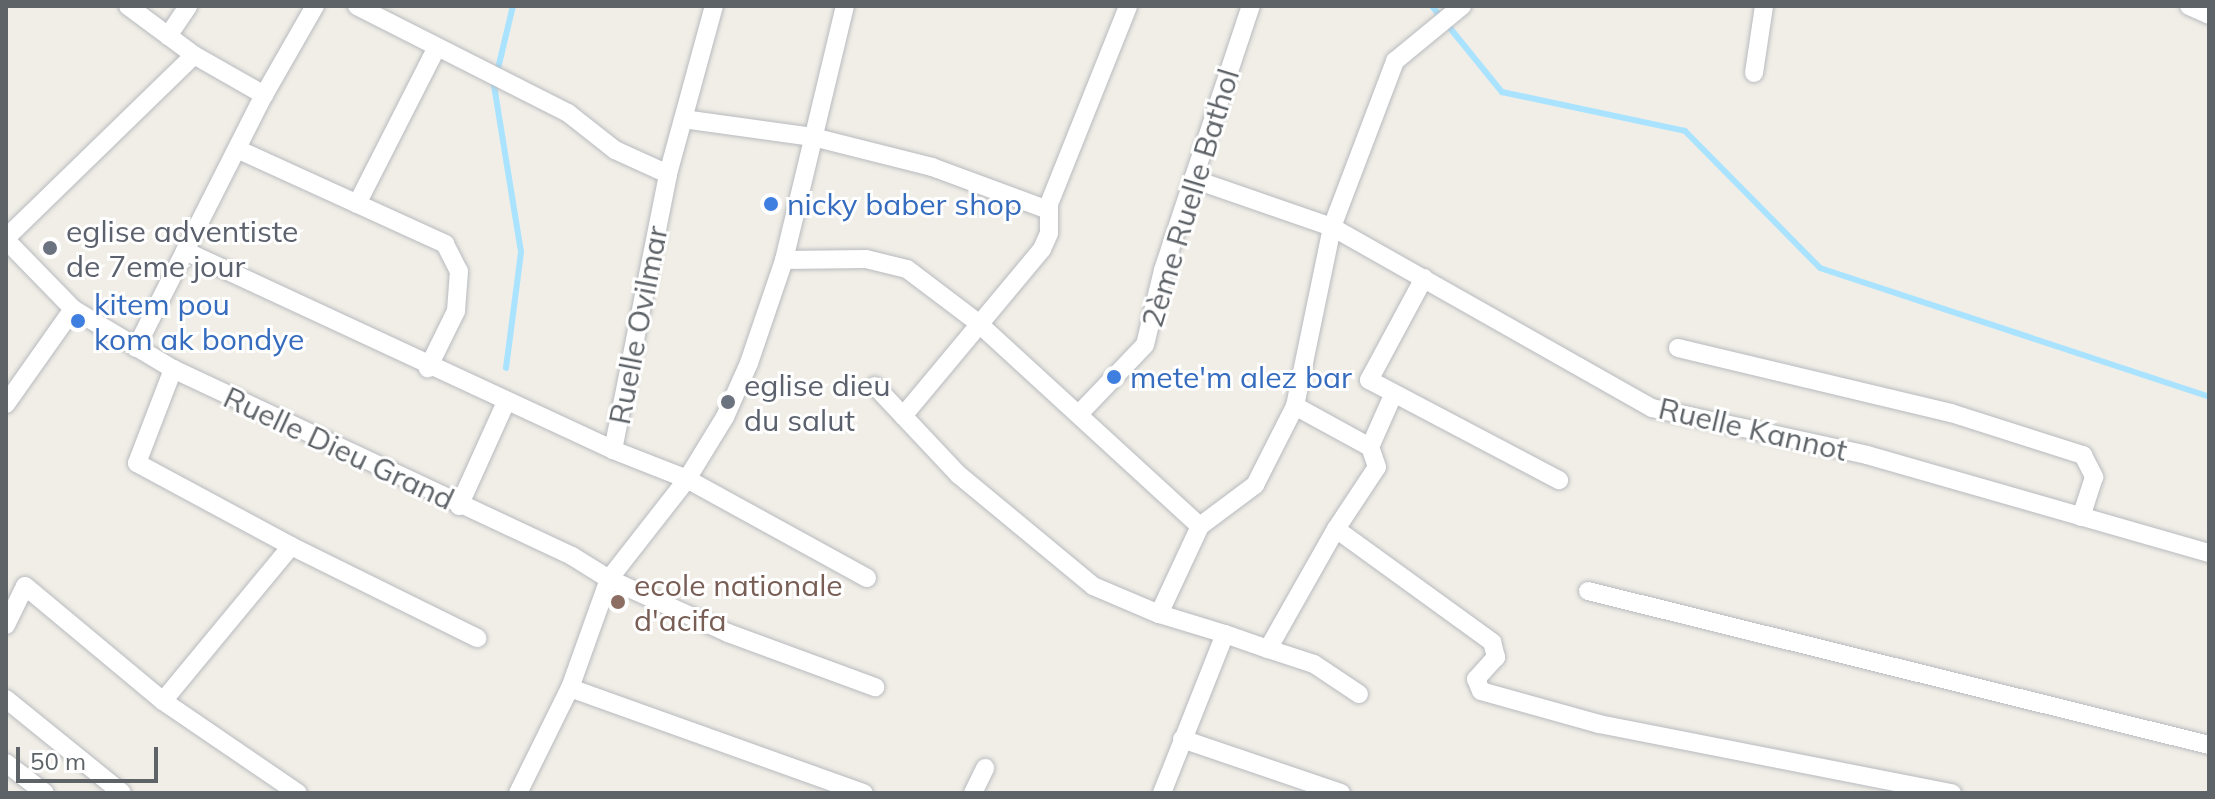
<!DOCTYPE html>
<meta charset="utf-8">
<style>
body{margin:0}
#map{position:relative;width:2215px;height:799px;overflow:hidden;background:#f1eee7;font-family:Mulish,sans-serif}
div>[style]{position:absolute}
[style*='--x']{left:calc(var(--x)*1px);top:calc(var(--y)*1px);width:calc(var(--w)*1px);rotate:calc(var(--a)*1deg)}
.stream>*{height:6px;margin:-3px;padding:0 3px;transform-origin:3px;border-radius:3px;background:#a9e3ff}
.roads{filter:drop-shadow(0 0 2px #b7babe) drop-shadow(0 0 2px #b7babe)}
.minor>*{height:18px;margin:-9px;padding:0 9px;transform-origin:9px;border-radius:9px;background:#fff}
.dots>*{width:22px;height:22px;translate:-50% -50%;box-sizing:border-box;border:4px solid #fff;border-radius:50%}
span{translate:-50% -50%;white-space:nowrap;text-align:center;line-height:1.15;-webkit-text-stroke:6px #fff;paint-order:stroke}
.street-label{font-size:30px;color:#5e6368}
.shop-label{font-size:30px;color:#366cbe}
.left{translate:0 -50%;text-align:left}
.worship-label{font-size:30px;color:#5b616d}
.education-label{font-size:30px;color:#785e54}
.frame{position:absolute;inset:0;border:8px solid #5e6368;pointer-events:none}
.scale{position:absolute;left:16px;top:747px;width:142px;height:36px;box-sizing:border-box;border:4px solid #5e6368;border-top:0;padding-left:10px;font-size:24px;line-height:28px;white-space:nowrap;color:#5e6368;-webkit-text-stroke:6px #fff;paint-order:stroke}
</style>
<div id="map">
<div class="stream">
<div style="--x:1432;--y:6;--w:111;--a:50.9"></div>
<div style="--x:1502;--y:92;--w:187;--a:12"></div>
<div style="--x:1685;--y:131;--w:192;--a:45.4"></div>
<div style="--x:1820;--y:268;--w:410;--a:18.3"></div>
<div style="--x:506;--y:368;--w:117;--a:-82.6"></div>
<div style="--x:521;--y:252;--w:169;--a:-99.2"></div>
<div style="--x:494;--y:85;--w:81;--a:-76.5"></div>
</div>
<div class="roads">
<div class="minor">
<div style="--x:128;--y:6;--w:82;--a:36.6"></div>
<div style="--x:194;--y:55;--w:81;--a:29.7"></div>
<div style="--x:357;--y:6;--w:237;--a:26.9"></div>
<div style="--x:568;--y:113;--w:60;--a:38.2"></div>
<div style="--x:615;--y:150;--w:58;--a:24.4"></div>
<div style="--x:2189;--y:6;--w:22;--a:24"></div>
<div style="--x:168;--y:36;--w:36;--a:-56"></div>
<div style="--x:1754;--y:73;--w:68;--a:-81.5"></div>
<div style="--x:683;--y:119;--w:131;--a:7.9"></div>
<div style="--x:813;--y:137;--w:123;--a:14.1"></div>
<div style="--x:932;--y:167;--w:124;--a:20.3"></div>
<div style="--x:237;--y:149;--w:229;--a:24.5"></div>
<div style="--x:445;--y:244;--w:30;--a:63"></div>
<div style="--x:459;--y:271;--w:40;--a:94.3"></div>
<div style="--x:456;--y:311;--w:64;--a:116.2"></div>
<div style="--x:1193;--y:179;--w:147;--a:19.1"></div>
<div style="--x:1332;--y:227;--w:368;--a:29.5"></div>
<div style="--x:1652;--y:408;--w:220;--a:12.3"></div>
<div style="--x:1867;--y:455;--w:356;--a:16"></div>
<div style="--x:357;--y:204;--w:176;--a:-63"></div>
<div style="--x:6;--y:238;--w:262;--a:-44.2"></div>
<div style="--x:6;--y:240;--w:96;--a:45.8"></div>
<div style="--x:73;--y:309;--w:117;--a:31"></div>
<div style="--x:173;--y:369;--w:441;--a:25.1"></div>
<div style="--x:572;--y:556;--w:44;--a:31.9"></div>
<div style="--x:609;--y:579;--w:131;--a:24.4"></div>
<div style="--x:728;--y:633;--w:157;--a:20.2"></div>
<div style="--x:185;--y:251;--w:472;--a:24.9"></div>
<div style="--x:784;--y:260;--w:261;--a:-76.5"></div>
<div style="--x:1424;--y:278;--w:116;--a:118.3"></div>
<div style="--x:1369;--y:380;--w:215;--a:27.8"></div>
<div style="--x:136;--y:348;--w:284;--a:-63.2"></div>
<div style="--x:264;--y:95;--w:103;--a:-60.2"></div>
<div style="--x:1678;--y:348;--w:281;--a:13.4"></div>
<div style="--x:1951;--y:413;--w:139;--a:17.7"></div>
<div style="--x:2083;--y:455;--w:25;--a:63"></div>
<div style="--x:2094;--y:477;--w:42;--a:108"></div>
<div style="--x:875;--y:386;--w:122;--a:46.7"></div>
<div style="--x:959;--y:475;--w:174;--a:39.6"></div>
<div style="--x:1093;--y:586;--w:72;--a:23"></div>
<div style="--x:6;--y:404;--w:116;--a:-54.8"></div>
<div style="--x:1295;--y:406;--w:85;--a:28.7"></div>
<div style="--x:1079;--y:414;--w:95;--a:-46.3"></div>
<div style="--x:1145;--y:345;--w:77;--a:-76.5"></div>
<div style="--x:1163;--y:270;--w:278;--a:-71.6"></div>
<div style="--x:903;--y:416;--w:217;--a:-50.2"></div>
<div style="--x:1042;--y:249;--w:17;--a:-66"></div>
<div style="--x:1049;--y:233;--w:29;--a:-90"></div>
<div style="--x:1049;--y:204;--w:213;--a:-68.2"></div>
<div style="--x:459;--y:506;--w:112;--a:-65.7"></div>
<div style="--x:1336;--y:529;--w:74;--a:-56.5"></div>
<div style="--x:1377;--y:467;--w:21;--a:-109"></div>
<div style="--x:1370;--y:447;--w:57;--a:-66.1"></div>
<div style="--x:291;--y:546;--w:208;--a:26.3"></div>
<div style="--x:867;--y:578;--w:205;--a:-151.2"></div>
<div style="--x:687;--y:479;--w:73;--a:-58.5"></div>
<div style="--x:725;--y:417;--w:59;--a:-66"></div>
<div style="--x:749;--y:363;--w:109;--a:-71.2"></div>
<div style="--x:784;--y:260;--w:82;--a:-0.7"></div>
<div style="--x:866;--y:259;--w:42;--a:13.7"></div>
<div style="--x:907;--y:269;--w:88;--a:37.1"></div>
<div style="--x:977;--y:322;--w:302;--a:42.5"></div>
<div style="--x:1588;--y:591;--w:640;--a:13.93"></div>
<div style="--x:6;--y:625;--w:43;--a:-64"></div>
<div style="--x:25;--y:586;--w:180;--a:39.8"></div>
<div style="--x:163;--y:701;--w:163;--a:34.3"></div>
<div style="--x:1225;--y:634;--w:46;--a:19.2"></div>
<div style="--x:1268;--y:649;--w:138;--a:-60.5"></div>
<div style="--x:1336;--y:529;--w:193;--a:35.9"></div>
<div style="--x:1492;--y:642;--w:16;--a:75"></div>
<div style="--x:1496;--y:657;--w:30;--a:132"></div>
<div style="--x:1476;--y:679;--w:13;--a:67"></div>
<div style="--x:1481;--y:691;--w:123;--a:15.6"></div>
<div style="--x:1599;--y:724;--w:360;--a:11.1"></div>
<div style="--x:1268;--y:649;--w:48;--a:18.1"></div>
<div style="--x:1314;--y:664;--w:54;--a:33.7"></div>
<div style="--x:570;--y:688;--w:312;--a:19.7"></div>
<div style="--x:6;--y:699;--w:149;--a:39"></div>
<div style="--x:163;--y:701;--w:201;--a:-50.4"></div>
<div style="--x:291;--y:546;--w:175;--a:-151.7"></div>
<div style="--x:137;--y:463;--w:101;--a:-69"></div>
<div style="--x:1182;--y:739;--w:168;--a:18.8"></div>
<div style="--x:6;--y:763;--w:49;--a:37.6"></div>
<div style="--x:518;--y:793;--w:117;--a:-63.7"></div>
<div style="--x:570;--y:688;--w:116;--a:-70.3"></div>
<div style="--x:609;--y:579;--w:127;--a:-52"></div>
<div style="--x:687;--y:479;--w:79;--a:-158.6"></div>
<div style="--x:613;--y:450;--w:281;--a:-78.7"></div>
<div style="--x:668;--y:174;--w:174;--a:-74.7"></div>
<div style="--x:973;--y:793;--w:28;--a:-64"></div>
<div style="--x:1162;--y:793;--w:171;--a:-68.4"></div>
<div style="--x:1225;--y:634;--w:69;--a:-163.1"></div>
<div style="--x:1159;--y:614;--w:97;--a:-65"></div>
<div style="--x:1200;--y:526;--w:69;--a:-36.7"></div>
<div style="--x:1255;--y:485;--w:89;--a:-63.1"></div>
<div style="--x:1295;--y:406;--w:183;--a:-78.3"></div>
<div style="--x:1332;--y:227;--w:178;--a:-69.2"></div>
<div style="--x:1395;--y:61;--w:87;--a:-39.4"></div>
</div>
</div>
<div class="dots">
<div style="left:771px;top:204px;background:#3f7fe0"></div>
<div style="left:50px;top:248px;background:#6b7280"></div>
<div style="left:78px;top:321px;background:#3f7fe0"></div>
<div style="left:1114px;top:377px;background:#3f7fe0"></div>
<div style="left:728px;top:402px;background:#6b7280"></div>
<div style="left:618px;top:602px;background:#8d6e63"></div>
</div>
<div class="street-label">
<span style="left:1190px;top:198px;rotate:-73deg">2ème Ruelle Bathol</span>
<span style="left:638px;top:325px;rotate:-79deg">Ruelle Ovilmar</span>
<span style="left:1753px;top:429px;rotate:13deg">Ruelle Kannot</span>
<span style="left:339px;top:448px;rotate:25deg">Ruelle Dieu Grand</span>
</div>
<div class="shop-label">
<span class="left" style="left:787px;top:204px">nicky baber shop</span>
<span class="left" style="left:94px;top:321px">kitem pou<br>kom ak bondye</span>
<span class="left" style="left:1130px;top:377px">mete'm alez bar</span>
</div>
<div class="worship-label">
<span class="left" style="left:66px;top:248px">eglise adventiste<br>de 7eme jour</span>
<span class="left" style="left:744px;top:402px">eglise dieu<br>du salut</span>
</div>
<div class="education-label">
<span class="left" style="left:634px;top:602px">ecole nationale<br>d'acifa</span>
</div>
<div class="frame"></div>
<div class="scale">50 m</div>
</div>
